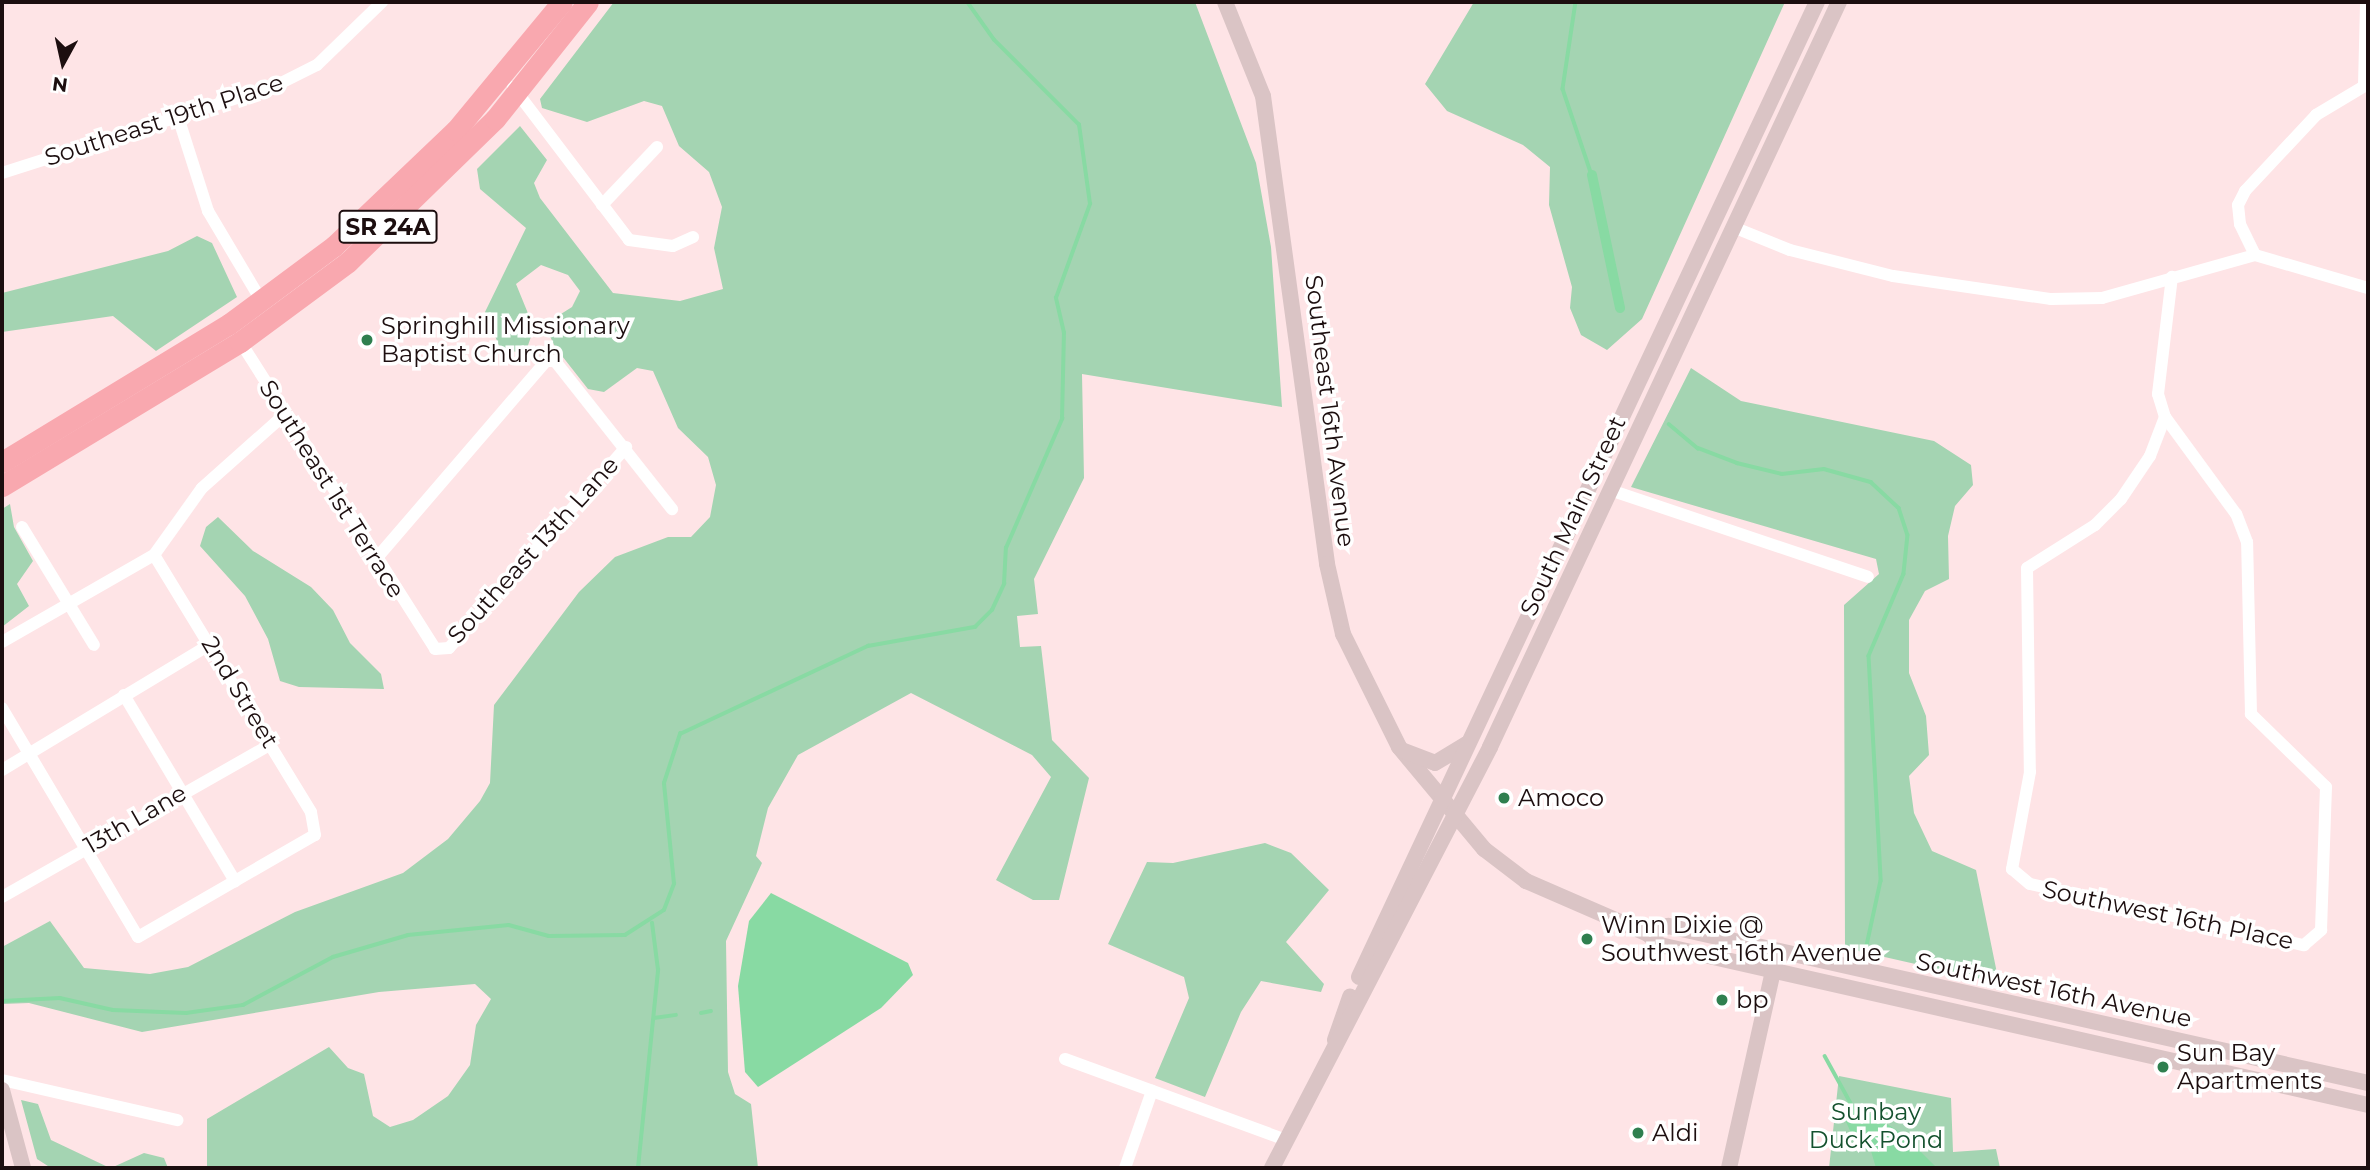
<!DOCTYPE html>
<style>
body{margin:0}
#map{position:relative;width:2370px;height:1170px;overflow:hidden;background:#fee4e6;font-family:Montserrat,sans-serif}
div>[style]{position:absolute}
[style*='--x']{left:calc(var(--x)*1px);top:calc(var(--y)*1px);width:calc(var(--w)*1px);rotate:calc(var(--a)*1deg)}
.green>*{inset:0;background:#a4d4b2}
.water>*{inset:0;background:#88daa3}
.stream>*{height:3.5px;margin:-1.75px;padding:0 1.75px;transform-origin:1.75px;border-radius:1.75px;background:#88daa3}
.canal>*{height:10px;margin:-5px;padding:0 5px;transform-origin:5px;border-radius:5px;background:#88daa3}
.street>*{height:12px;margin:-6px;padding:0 6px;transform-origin:6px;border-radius:6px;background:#fff}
.secondary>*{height:16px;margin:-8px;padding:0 8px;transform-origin:8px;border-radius:8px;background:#dac4c5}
.highway>*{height:21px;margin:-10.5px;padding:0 10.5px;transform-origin:10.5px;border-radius:10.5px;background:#f9a8af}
.dots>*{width:19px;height:19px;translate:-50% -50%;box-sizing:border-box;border:4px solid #fff;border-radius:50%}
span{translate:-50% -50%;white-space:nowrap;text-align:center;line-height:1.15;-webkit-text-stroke:7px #fff;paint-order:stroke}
.shield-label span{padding:2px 5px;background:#fff;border:2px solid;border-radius:5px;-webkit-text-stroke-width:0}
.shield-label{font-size:23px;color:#1c0e0f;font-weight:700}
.street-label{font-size:24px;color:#1c0e0f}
.poi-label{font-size:24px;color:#1c0e0f}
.left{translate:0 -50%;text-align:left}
.park-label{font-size:24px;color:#14512e}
.frame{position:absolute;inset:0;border:4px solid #1c0e0f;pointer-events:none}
.north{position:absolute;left:28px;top:28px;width:70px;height:70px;-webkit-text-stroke:5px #fff;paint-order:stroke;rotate:188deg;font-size:19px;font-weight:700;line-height:28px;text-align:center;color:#1c0e0f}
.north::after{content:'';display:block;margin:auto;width:24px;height:32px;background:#1c0e0f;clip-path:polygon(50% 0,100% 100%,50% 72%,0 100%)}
</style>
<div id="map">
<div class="green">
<div style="clip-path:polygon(614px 2px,1195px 2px,1256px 163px,1271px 247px,1282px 407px,1082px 374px,1084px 478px,1034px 579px,1038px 614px,1017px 616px,1020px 647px,1041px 646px,1052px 740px,1089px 778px,1059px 900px,1033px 900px,996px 880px,1051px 777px,1032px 755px,911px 693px,798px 755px,768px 808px,756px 856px,762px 863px,726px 941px,728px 1072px,735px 1094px,751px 1104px,758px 1168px,207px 1168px,207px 1119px,329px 1047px,348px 1068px,364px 1074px,373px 1116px,390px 1127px,413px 1120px,448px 1096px,470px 1065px,476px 1025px,491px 999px,475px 984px,379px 992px,142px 1032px,29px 1003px,2px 1004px,2px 947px,50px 921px,84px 968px,150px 974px,188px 967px,295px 912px,403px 873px,448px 839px,480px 801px,490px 783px,494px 705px,579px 592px,615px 557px,668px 537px,691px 537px,710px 517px,716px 485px,708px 457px,678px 428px,653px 371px,637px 368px,604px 392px,588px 389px,555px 347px,549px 334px,553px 319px,572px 307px,580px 291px,568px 275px,541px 265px,516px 284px,534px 328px,525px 354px,500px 348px,485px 312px,526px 228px,480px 189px,477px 169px,520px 126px,547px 160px,534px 183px,540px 198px,613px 293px,680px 301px,723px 289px,714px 248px,722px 207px,709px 172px,679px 146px,662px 106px,644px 101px,587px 122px,542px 108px,540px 99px)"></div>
<div style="clip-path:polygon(1474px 2px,1785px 2px,1642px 319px,1607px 350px,1581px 335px,1570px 308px,1572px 287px,1549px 205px,1550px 167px,1523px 145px,1447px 111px,1425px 84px)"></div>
<div style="clip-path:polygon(197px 236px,212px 243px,237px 297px,156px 351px,113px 316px,2px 332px,2px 293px,168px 251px)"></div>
<div style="clip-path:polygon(1691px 368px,1741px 401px,1934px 441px,1971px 465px,1973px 485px,1955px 506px,1948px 536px,1949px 579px,1925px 591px,1909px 620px,1909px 673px,1926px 716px,1929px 755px,1909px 776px,1914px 813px,1932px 851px,1976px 870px,1999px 983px,1845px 948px,1844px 605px,1879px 574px,1876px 559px,1631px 487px)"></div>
<div style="clip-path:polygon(10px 504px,14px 527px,33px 561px,17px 584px,29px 606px,2px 627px,2px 509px)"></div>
<div style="clip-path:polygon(218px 517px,253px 551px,311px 587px,333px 610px,350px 643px,381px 674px,384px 689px,299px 687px,280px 681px,268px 639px,245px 596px,200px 546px,206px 527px)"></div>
<div style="clip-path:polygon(1265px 843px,1291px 853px,1329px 890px,1286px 942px,1324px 984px,1321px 992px,1261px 981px,1241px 1012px,1205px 1097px,1155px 1078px,1189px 998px,1184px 977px,1108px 944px,1147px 862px,1173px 863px)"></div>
<div style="clip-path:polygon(1839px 1076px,1951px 1098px,1953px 1152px,1996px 1149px,2000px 1168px,1829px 1168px)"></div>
<div style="clip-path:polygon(21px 1100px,38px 1104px,51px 1140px,110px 1168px,51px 1168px,37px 1159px)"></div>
<div style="clip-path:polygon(144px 1153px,164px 1158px,168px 1168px,111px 1168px)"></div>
</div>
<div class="water">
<div style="clip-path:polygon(771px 893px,908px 963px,913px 975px,881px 1008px,758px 1087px,745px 1072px,738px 986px,749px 921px)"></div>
<div style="clip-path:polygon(1861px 1108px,1903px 1134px,1937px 1168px,1876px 1168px,1871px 1151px,1858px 1148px,1841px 1111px)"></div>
</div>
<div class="stream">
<div style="--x:1576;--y:2;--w:88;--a:98.5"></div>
<div style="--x:1563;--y:89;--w:91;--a:71.4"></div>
<div style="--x:1669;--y:424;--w:38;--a:40"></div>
<div style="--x:1698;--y:448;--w:42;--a:21"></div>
<div style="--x:1737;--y:463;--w:46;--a:13.7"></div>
<div style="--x:1782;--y:474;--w:42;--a:-6.8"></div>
<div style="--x:1824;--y:469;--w:49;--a:15.5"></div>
<div style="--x:1871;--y:482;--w:38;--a:43"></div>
<div style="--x:1899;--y:508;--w:28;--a:72"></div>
<div style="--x:1908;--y:535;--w:39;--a:96"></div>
<div style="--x:1904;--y:574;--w:89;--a:113.1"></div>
<div style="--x:1869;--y:656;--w:225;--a:86.9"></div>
<div style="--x:1881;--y:881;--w:66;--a:102.2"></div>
<div style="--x:2;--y:1001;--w:58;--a:-3"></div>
<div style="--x:60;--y:998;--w:54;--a:12.8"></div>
<div style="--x:113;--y:1010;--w:73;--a:2.4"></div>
<div style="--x:186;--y:1013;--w:58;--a:-8"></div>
<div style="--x:243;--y:1005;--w:102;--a:-28.1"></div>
<div style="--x:333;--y:957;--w:78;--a:-16.3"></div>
<div style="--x:408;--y:935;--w:101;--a:-5.7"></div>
<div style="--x:509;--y:925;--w:41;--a:15.4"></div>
<div style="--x:549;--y:936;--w:76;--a:-0.8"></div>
<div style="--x:625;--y:935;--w:46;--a:-32.7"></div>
<div style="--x:664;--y:910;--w:28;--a:-69"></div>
<div style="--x:674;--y:884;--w:101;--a:-95.7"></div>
<div style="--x:664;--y:783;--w:52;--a:-71.9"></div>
<div style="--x:680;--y:734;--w:208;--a:-25.1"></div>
<div style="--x:868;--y:646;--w:109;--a:-10.1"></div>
<div style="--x:975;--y:627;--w:24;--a:-45"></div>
<div style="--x:992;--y:610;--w:29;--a:-65"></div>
<div style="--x:1004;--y:584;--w:36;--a:-87"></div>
<div style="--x:1006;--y:548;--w:141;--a:-66.5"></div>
<div style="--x:1062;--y:419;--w:86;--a:-88.7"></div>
<div style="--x:1064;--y:333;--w:36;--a:-103"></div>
<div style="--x:1056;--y:298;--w:100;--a:-70.1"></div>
<div style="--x:1090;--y:204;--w:80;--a:-97.9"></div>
<div style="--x:1079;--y:125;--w:120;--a:-135"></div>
<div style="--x:994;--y:40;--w:47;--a:-125.4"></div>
<div style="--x:701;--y:1013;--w:10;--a:-11"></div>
<div style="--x:654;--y:1018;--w:22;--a:-8"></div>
<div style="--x:1825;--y:1056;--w:58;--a:61.2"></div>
<div style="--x:638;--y:1168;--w:199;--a:-84.2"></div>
<div style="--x:658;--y:970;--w:47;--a:-97.3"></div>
</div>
<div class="canal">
<div style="--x:1592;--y:175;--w:136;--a:78.1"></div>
</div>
<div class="street">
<div style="--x:2364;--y:86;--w:84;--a:-88.6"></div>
<div style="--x:513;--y:87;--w:192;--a:52.8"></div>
<div style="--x:629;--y:240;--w:44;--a:7.8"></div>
<div style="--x:673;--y:246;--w:22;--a:-24"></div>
<div style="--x:179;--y:120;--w:96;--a:72.3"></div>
<div style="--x:208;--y:211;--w:106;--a:59.3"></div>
<div style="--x:2;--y:173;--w:287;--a:-17.7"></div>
<div style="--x:275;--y:86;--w:47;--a:-26.6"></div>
<div style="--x:317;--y:65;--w:91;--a:-44.1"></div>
<div style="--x:602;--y:205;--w:80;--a:-46.5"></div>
<div style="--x:1733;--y:227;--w:61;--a:22"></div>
<div style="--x:1790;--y:250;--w:106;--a:14.2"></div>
<div style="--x:1893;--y:276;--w:160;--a:8.3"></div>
<div style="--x:2051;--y:299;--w:51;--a:-1.1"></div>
<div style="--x:2102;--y:298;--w:159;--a:-15.7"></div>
<div style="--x:2255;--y:255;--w:118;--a:16.3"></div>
<div style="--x:2255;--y:255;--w:34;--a:-116"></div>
<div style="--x:2240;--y:224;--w:19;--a:-96"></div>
<div style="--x:2238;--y:205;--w:16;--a:-63"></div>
<div style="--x:2245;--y:191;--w:104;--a:-46.9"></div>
<div style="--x:2316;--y:115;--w:61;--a:-30.8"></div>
<div style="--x:238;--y:338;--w:368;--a:57.6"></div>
<div style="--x:435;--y:649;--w:14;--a:-4"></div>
<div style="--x:449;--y:648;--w:268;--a:-48.6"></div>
<div style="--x:2165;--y:417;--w:42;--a:111"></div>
<div style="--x:2150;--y:456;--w:52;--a:124"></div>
<div style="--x:2121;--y:499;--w:37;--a:135"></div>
<div style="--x:2095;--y:525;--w:80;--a:147.7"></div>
<div style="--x:2027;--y:568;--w:204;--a:89.2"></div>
<div style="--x:2030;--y:772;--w:99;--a:100.5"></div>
<div style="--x:2012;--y:869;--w:23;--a:40"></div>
<div style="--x:2030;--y:884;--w:281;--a:12.6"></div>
<div style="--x:2304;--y:945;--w:23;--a:-41"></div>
<div style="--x:2321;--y:930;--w:143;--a:-88"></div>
<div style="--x:2326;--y:787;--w:105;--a:-135.8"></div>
<div style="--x:2251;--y:714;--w:172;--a:-91.3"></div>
<div style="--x:2247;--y:542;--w:30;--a:-111"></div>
<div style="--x:2236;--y:514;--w:120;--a:-126.2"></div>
<div style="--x:2165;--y:417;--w:24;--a:-107"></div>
<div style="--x:2158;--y:394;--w:118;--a:-83.2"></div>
<div style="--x:1610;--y:490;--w:272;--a:18.6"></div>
<div style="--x:22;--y:527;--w:138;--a:58.6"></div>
<div style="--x:154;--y:555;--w:82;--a:-54.4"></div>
<div style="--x:202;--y:488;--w:111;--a:-41.7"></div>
<div style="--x:375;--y:560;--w:262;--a:-49.3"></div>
<div style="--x:546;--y:361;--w:9;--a:0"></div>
<div style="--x:555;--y:361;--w:189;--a:51.7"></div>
<div style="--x:2;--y:642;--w:175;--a:-29.8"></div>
<div style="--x:124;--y:695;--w:217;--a:59.2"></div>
<div style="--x:2;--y:708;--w:266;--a:59.3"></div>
<div style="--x:138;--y:937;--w:204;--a:-30"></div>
<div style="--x:315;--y:835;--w:23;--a:-100"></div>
<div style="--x:311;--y:812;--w:301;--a:-121.4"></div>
<div style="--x:2;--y:770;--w:244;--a:-31.1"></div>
<div style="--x:2;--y:897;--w:309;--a:-29.6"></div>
<div style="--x:1065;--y:1059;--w:235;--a:20.1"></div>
<div style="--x:2;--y:1080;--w:180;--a:12.9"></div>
<div style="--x:1125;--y:1168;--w:82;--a:-70.7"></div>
</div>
<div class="secondary">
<div style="--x:1225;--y:2;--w:101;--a:68"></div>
<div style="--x:1263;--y:96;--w:472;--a:82.2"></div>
<div style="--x:1327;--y:564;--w:72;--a:77.1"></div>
<div style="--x:1343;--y:634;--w:126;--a:63.6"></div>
<div style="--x:1399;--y:747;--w:133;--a:50.2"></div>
<div style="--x:1484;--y:849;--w:53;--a:37.3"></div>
<div style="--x:1526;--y:881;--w:133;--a:23.5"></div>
<div style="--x:1648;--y:934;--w:16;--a:43"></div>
<div style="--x:1660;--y:945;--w:726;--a:12.73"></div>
<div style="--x:1404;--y:751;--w:33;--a:21"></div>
<div style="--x:1435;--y:763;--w:37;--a:-31"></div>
<div style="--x:1648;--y:934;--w:22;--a:-22"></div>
<div style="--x:1668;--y:926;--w:717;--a:12.64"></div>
<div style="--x:1359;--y:977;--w:1077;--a:-64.84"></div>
<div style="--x:1335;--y:1040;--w:46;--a:-70.8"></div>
<div style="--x:2;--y:1090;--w:81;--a:74.9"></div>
<div style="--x:1272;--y:1168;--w:474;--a:-62.6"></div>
<div style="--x:1490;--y:747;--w:823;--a:-64.9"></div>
<div style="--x:1729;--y:1168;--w:211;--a:-77.4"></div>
</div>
<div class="highway">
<div style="--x:2;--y:462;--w:266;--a:-31.3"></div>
<div style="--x:229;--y:324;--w:131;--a:-36.6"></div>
<div style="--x:334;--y:246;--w:168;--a:-43.6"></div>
<div style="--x:456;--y:130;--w:166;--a:-50.4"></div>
<div style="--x:2;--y:486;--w:278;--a:-31.2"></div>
<div style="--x:240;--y:342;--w:134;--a:-36.5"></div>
<div style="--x:348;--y:262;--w:205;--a:-44.2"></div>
<div style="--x:495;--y:119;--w:149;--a:-51.5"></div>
</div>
<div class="dots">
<div style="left:367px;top:340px;background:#2f7f4f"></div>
<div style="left:1504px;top:798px;background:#2f7f4f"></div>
<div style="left:1587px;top:939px;background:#2f7f4f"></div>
<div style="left:1722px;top:1000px;background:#2f7f4f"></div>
<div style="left:2163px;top:1067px;background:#2f7f4f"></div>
<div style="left:1638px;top:1133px;background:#2f7f4f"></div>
</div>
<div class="shield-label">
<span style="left:388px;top:227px">SR 24A</span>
</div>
<div class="street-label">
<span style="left:164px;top:120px;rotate:-18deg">Southeast 19th Place</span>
<span style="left:1330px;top:411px;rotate:83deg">Southeast 16th Avenue</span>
<span style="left:332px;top:489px;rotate:58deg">Southeast 1st Terrace</span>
<span style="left:1573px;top:516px;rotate:-65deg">South Main Street</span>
<span style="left:533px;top:550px;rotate:-48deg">Southeast 13th Lane</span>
<span style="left:240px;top:692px;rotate:59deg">2nd Street</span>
<span style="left:135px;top:819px;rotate:-30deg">13th Lane</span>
<span style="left:2168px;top:915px;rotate:12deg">Southwest 16th Place</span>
<span style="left:2054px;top:990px;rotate:12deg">Southwest 16th Avenue</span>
</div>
<div class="poi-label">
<span class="left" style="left:381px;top:340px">Springhill Missionary<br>Baptist Church</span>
<span class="left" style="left:1518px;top:798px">Amoco</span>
<span class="left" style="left:1601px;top:939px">Winn Dixie @<br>Southwest 16th Avenue</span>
<span class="left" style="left:1736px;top:1000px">bp</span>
<span class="left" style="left:2177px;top:1067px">Sun Bay<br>Apartments</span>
<span class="left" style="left:1652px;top:1133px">Aldi</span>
</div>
<div class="park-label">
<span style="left:1876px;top:1126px">Sunbay<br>Duck Pond</span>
</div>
<div class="frame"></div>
<div class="north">N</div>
</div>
